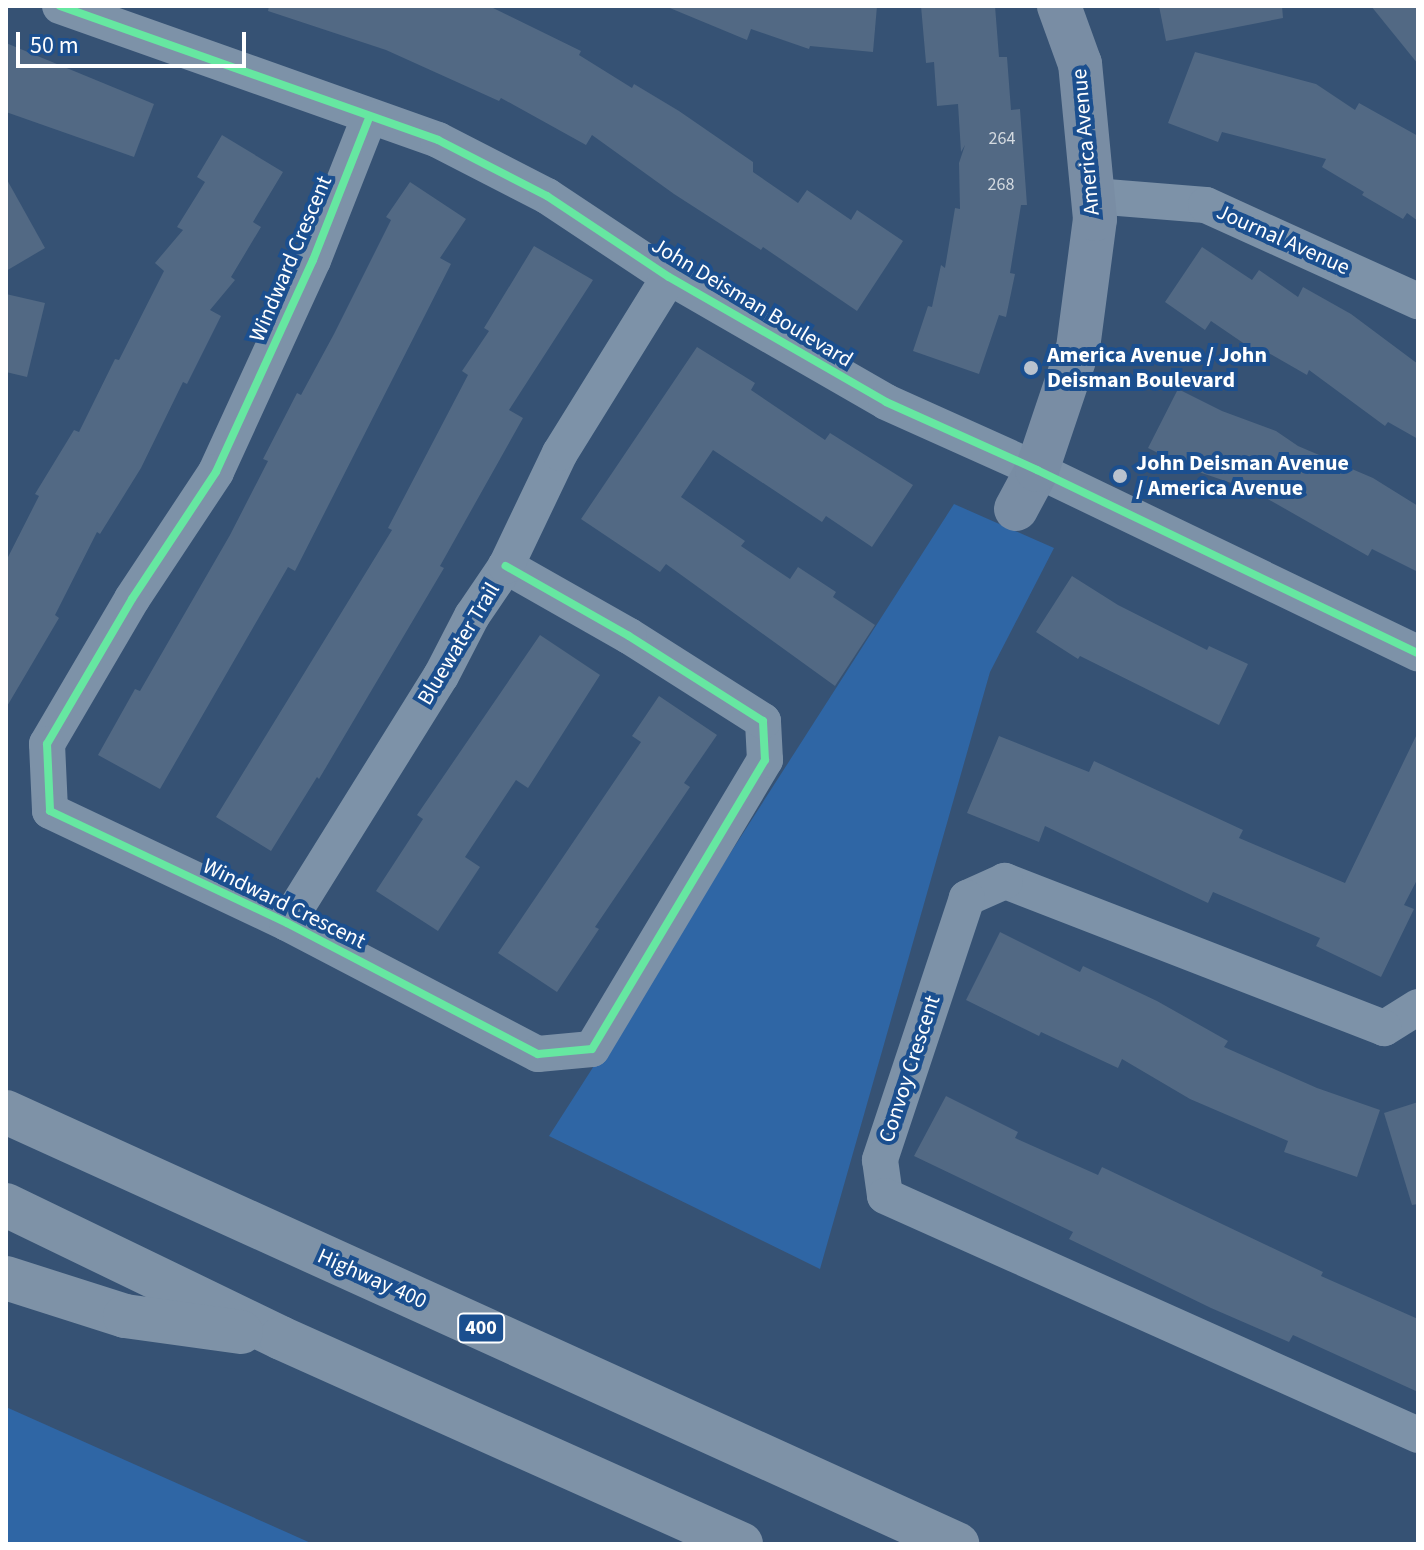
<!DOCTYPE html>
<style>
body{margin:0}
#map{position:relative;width:1424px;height:1550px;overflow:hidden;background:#365274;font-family:"Source Sans 3",sans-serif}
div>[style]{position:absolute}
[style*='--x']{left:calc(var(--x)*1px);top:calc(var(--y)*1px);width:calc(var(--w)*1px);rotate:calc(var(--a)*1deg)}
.green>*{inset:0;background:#2f66a5}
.building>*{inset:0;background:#526984}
.street>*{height:36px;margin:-18px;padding:0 18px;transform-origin:18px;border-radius:18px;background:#7d92a8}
.secondary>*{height:44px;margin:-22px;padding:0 22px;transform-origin:22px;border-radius:22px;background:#798da4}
.highway>*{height:44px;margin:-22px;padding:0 22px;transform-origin:22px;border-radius:22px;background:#7e92a7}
.cycleway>*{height:8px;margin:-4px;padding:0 4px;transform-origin:4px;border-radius:4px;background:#66e7a1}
.dots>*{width:22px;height:22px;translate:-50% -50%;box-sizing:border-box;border:4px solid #1b4f8f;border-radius:50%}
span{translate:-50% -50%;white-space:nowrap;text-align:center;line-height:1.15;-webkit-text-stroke:8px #1b4f8f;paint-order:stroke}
.number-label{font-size:18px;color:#d4dae0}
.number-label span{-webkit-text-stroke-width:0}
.shield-label span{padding:2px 6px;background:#1b4f8f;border:2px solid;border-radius:6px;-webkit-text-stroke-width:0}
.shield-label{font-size:20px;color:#fff;font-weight:700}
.street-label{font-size:22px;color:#fff}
.poi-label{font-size:22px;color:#fff;font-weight:700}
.left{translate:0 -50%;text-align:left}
.frame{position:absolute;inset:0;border:8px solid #fff;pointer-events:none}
.scale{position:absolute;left:16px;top:32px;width:230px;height:36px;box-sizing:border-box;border:4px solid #fff;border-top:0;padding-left:10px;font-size:24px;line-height:28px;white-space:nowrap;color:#fff;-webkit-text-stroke:6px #1b4f8f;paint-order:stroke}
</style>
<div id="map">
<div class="green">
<div style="clip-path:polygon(954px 504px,1054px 548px,990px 672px,820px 1269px,549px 1136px)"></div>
<div style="clip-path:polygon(6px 1407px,313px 1544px,6px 1544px)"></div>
</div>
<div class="building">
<div style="clip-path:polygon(269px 6px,489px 6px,581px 51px,579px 55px,632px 88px,634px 84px,679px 111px,753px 162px,753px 172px,798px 203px,807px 190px,851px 220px,857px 210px,903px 241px,857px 311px,763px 247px,761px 250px,674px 194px,592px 135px,586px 145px,501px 98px,499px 101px,386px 50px,268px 11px)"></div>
<div style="clip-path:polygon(665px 6px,877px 6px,873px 52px,810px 46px,809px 49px,751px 29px,747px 40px)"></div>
<div style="clip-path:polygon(921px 6px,995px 6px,999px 57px,1007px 57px,1011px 110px,1020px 109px,1027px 205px,1021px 205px,1010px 273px,1015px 274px,1006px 317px,999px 315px,979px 374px,913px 351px,928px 306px,932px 307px,941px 265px,945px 268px,955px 208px,960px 209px,959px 163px,965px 145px,961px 152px,958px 104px,937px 106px,934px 62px,926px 63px)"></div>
<div style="clip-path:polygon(1159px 6px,1282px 6px,1283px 18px,1166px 41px)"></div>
<div style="clip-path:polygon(1371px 6px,1418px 6px,1418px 64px)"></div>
<div style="clip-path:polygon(6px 43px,154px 104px,134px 157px,6px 112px)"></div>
<div style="clip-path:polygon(1195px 52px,1316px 84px,1355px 110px,1359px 103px,1418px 136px,1418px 221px,1407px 213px,1403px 219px,1362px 195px,1364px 192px,1322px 167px,1326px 159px,1222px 132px,1218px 142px,1168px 123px)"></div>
<div style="clip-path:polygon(222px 135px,283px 172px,253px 222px,261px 227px,231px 277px,235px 280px,210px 310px,221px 316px,187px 384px,183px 382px,141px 468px,100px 534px,97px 532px,55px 615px,59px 618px,6px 708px,6px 561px,39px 496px,35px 494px,74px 430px,79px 432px,115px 359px,119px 360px,164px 271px,155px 263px,183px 230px,177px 227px,205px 182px,197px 177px)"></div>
<div style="clip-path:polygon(6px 178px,45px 248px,6px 271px)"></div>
<div style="clip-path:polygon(410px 182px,466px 219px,440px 258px,451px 264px,295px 571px,288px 567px,160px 789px,98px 755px,135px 689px,140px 691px,230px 535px,268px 461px,263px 459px,297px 393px,301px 395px,334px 334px,391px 220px,386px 217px)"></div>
<div style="clip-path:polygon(534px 246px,593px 280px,509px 410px,523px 418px,440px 566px,444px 568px,319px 779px,317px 777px,271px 851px,216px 817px,392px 530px,388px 528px,468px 375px,462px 371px,489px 331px,484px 328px)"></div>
<div style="clip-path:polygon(1202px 247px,1252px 280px,1259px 270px,1298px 297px,1303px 287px,1351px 314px,1418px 364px,1418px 439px,1388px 422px,1385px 426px,1309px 370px,1307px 375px,1258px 347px,1255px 351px,1211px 321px,1205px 330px,1165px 302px)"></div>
<div style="clip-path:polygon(6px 294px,45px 303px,27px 377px,6px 372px)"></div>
<div style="clip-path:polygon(697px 347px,755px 383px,751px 390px,825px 440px,830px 433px,913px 485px,872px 547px,826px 516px,822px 522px,713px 450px,681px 497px,745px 541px,741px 546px,790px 579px,798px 567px,836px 592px,833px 597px,875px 625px,835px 686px,666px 564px,660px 572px,581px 519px)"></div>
<div style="clip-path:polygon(1178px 389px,1222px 411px,1276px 431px,1298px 446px,1373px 478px,1418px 506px,1418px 572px,1372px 549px,1368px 556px,1252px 490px,1190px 469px,1148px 448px)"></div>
<div style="clip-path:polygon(1072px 576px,1118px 605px,1207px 650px,1209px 646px,1248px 664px,1219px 725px,1080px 656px,1078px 659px,1036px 632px)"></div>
<div style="clip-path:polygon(540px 635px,600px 675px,528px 788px,516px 780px,465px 857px,480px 867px,438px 931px,376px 891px,423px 819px,417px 815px)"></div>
<div style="clip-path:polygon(659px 696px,717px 735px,684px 783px,690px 787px,595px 927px,599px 929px,557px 992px,498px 953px,641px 742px,632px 736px)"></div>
<div style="clip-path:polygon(1418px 732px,1418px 878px,1404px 905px,1414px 909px,1381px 977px,1316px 946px,1320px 938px,1213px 892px,1208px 903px,1045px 826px,1039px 842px,967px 813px,999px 736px,1089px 772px,1094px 761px,1243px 830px,1239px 838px,1345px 883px)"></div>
<div style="clip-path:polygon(1000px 932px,1080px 972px,1083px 966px,1157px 1001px,1228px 1041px,1224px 1047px,1317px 1088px,1380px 1110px,1357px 1177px,1284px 1152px,1288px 1141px,1190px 1099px,1122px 1059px,1118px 1068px,1041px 1032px,1039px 1036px,966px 1000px)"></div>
<div style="clip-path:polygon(946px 1096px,1018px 1132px,1015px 1138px,1098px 1175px,1102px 1167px,1323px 1272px,1321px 1276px,1418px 1319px,1418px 1392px,1293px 1335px,1289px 1342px,1211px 1308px,1069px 1239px,1073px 1232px,914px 1156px)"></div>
<div style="clip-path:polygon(1418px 1102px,1418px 1204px,1412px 1205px,1384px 1113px)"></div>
</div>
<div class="street">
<div style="--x:60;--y:6;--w:401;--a:19.5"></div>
<div style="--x:438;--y:140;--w:123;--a:27.2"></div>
<div style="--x:547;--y:196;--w:146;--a:33.6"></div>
<div style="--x:669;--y:277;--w:250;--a:29.9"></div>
<div style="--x:886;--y:402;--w:166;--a:24.2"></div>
<div style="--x:1037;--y:470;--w:423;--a:25.7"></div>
<div style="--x:369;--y:118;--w:153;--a:111.5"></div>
<div style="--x:313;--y:260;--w:233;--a:114.6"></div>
<div style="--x:216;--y:472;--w:152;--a:123.5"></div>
<div style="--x:132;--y:599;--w:168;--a:120.4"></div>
<div style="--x:47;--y:744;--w:67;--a:87.4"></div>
<div style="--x:50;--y:811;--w:262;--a:25.3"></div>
<div style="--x:287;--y:923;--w:283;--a:27.6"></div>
<div style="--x:538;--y:1054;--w:54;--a:-5.3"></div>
<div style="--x:592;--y:1049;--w:337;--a:-59.1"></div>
<div style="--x:765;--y:760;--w:39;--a:-93"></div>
<div style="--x:763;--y:721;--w:159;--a:-147.6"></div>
<div style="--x:629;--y:636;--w:142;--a:-150.4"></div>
<div style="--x:1094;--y:196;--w:112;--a:4.6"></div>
<div style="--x:1206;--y:205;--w:233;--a:24.4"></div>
<div style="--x:287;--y:923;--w:291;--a:-58.1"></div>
<div style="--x:441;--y:676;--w:68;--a:-62.7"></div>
<div style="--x:472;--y:616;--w:60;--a:-55.8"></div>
<div style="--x:506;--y:566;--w:125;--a:-64.5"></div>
<div style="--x:560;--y:453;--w:207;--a:-58.2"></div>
<div style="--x:1418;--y:1007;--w:40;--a:148"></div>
<div style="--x:1384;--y:1028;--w:407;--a:-158.8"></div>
<div style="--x:1005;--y:881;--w:42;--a:155.9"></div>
<div style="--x:967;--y:898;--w:276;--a:108.4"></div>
<div style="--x:880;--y:1160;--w:36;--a:82"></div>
<div style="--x:885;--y:1196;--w:584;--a:24.15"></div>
</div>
<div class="secondary">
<div style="--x:1016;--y:509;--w:44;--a:-61.7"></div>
<div style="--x:1037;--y:470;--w:129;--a:-71.4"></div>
<div style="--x:1078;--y:348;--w:130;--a:-82.5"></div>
<div style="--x:1095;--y:219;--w:156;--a:-95.5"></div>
<div style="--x:1080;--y:64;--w:62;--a:-109.9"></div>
</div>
<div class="highway">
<div style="--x:6;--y:1112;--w:1045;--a:24.43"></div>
<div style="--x:6;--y:1205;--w:305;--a:25.8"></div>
<div style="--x:281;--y:1338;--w:504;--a:24.12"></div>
<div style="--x:6;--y:1278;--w:125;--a:17.7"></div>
<div style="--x:125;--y:1316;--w:117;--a:7.9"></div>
</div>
<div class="cycleway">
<div style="--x:60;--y:6;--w:401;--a:19.5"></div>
<div style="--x:438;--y:140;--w:123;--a:27.2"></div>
<div style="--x:547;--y:196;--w:146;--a:33.6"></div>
<div style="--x:669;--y:277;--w:250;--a:29.9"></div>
<div style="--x:886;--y:402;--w:166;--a:24.2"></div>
<div style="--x:1037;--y:470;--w:423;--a:25.7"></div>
<div style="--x:369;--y:118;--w:153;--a:111.5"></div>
<div style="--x:313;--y:260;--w:233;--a:114.6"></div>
<div style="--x:216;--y:472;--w:152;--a:123.5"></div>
<div style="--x:132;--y:599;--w:168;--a:120.4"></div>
<div style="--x:47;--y:744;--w:67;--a:87.4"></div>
<div style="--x:50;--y:811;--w:262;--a:25.3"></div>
<div style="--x:287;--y:923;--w:283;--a:27.6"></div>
<div style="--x:538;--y:1054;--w:54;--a:-5.3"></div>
<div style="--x:592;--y:1049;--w:337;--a:-59.1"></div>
<div style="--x:765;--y:760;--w:39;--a:-93"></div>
<div style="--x:763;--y:721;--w:159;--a:-147.6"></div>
<div style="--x:629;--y:636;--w:142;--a:-150.4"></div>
</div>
<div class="dots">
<div style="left:1031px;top:368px;background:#b9c2ce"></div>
<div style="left:1120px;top:476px;background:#b9c2ce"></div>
</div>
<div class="number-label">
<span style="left:1002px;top:139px">264</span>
<span style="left:1001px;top:185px">268</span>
</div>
<div class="shield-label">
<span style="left:481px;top:1328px">400</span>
</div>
<div class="street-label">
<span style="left:1086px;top:142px;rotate:-95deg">America Avenue</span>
<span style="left:1283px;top:240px;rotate:24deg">Journal Avenue</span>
<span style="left:291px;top:259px;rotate:-67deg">Windward Crescent</span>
<span style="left:752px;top:303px;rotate:31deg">John Deisman Boulevard</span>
<span style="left:459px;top:644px;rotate:-59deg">Bluewater Trail</span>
<span style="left:284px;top:904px;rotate:26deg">Windward Crescent</span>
<span style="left:910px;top:1069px;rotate:-72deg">Convoy Crescent</span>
<span style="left:372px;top:1279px;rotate:24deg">Highway 400</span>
</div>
<div class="poi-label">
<span class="left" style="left:1047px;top:368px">America Avenue / John<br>Deisman Boulevard</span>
<span class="left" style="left:1136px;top:476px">John Deisman Avenue<br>/ America Avenue</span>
</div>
<div class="frame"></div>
<div class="scale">50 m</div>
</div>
